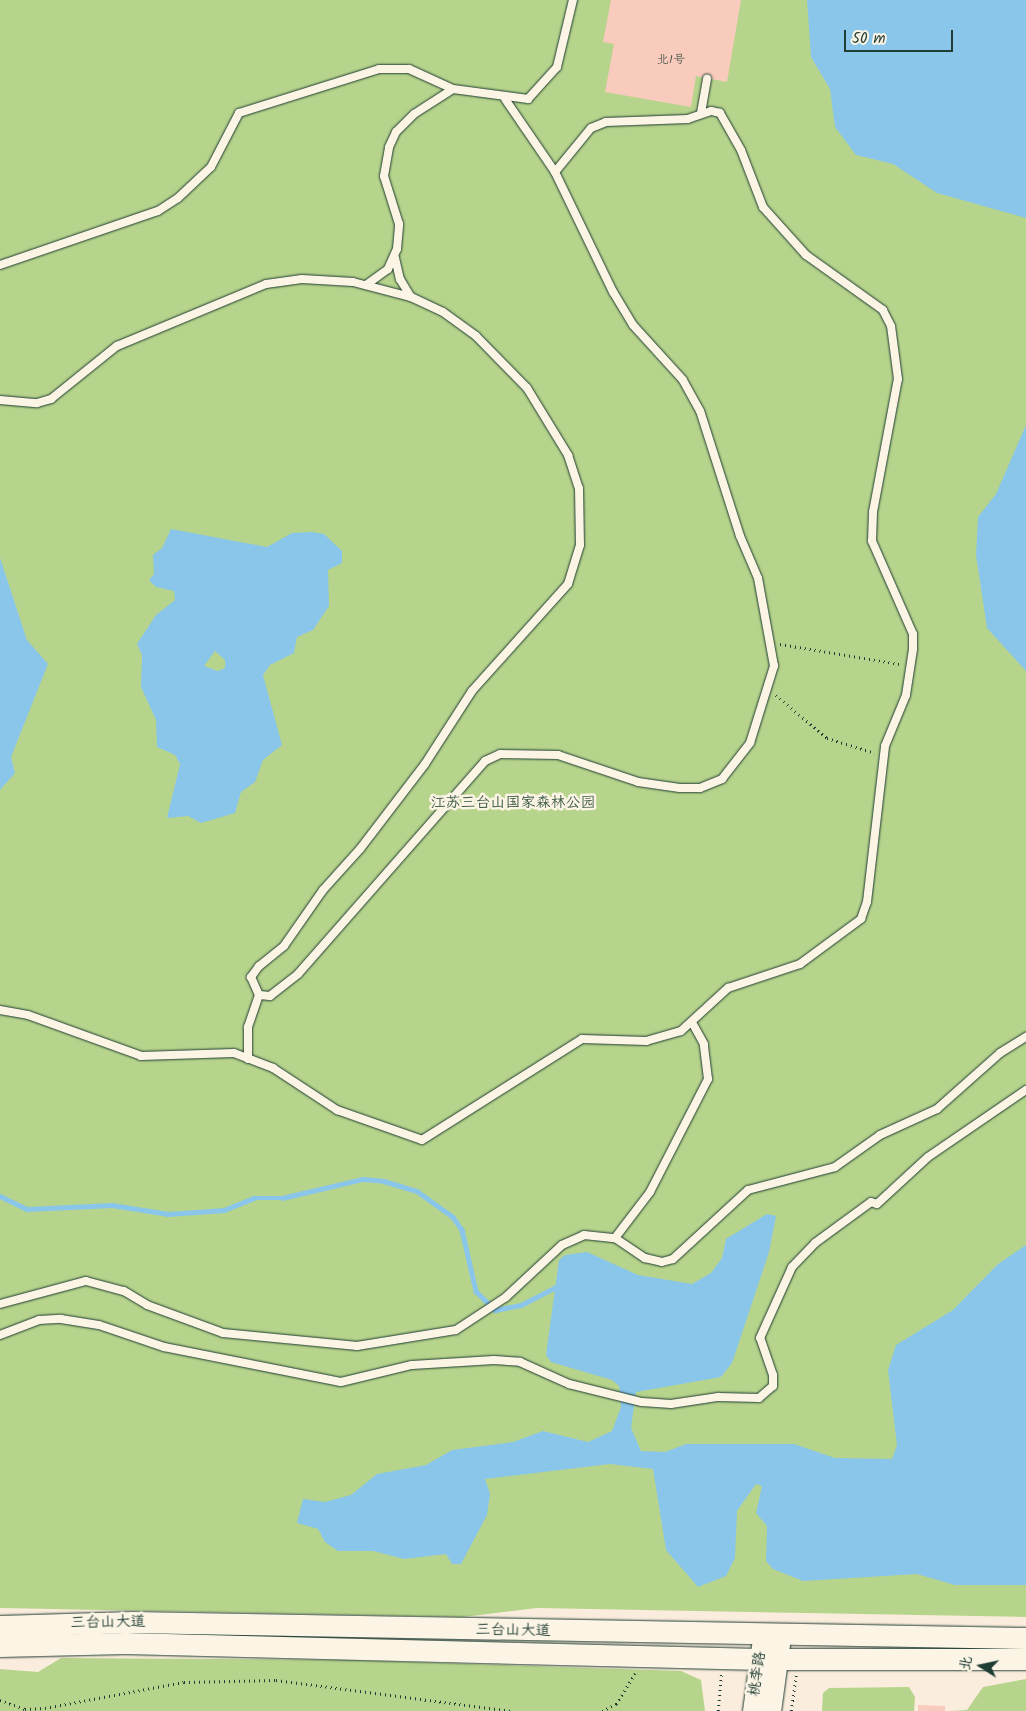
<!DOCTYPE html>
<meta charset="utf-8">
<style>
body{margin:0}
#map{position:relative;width:1026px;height:1711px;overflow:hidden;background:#fbeddd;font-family:Kalam,"LXGW WenKai TC",sans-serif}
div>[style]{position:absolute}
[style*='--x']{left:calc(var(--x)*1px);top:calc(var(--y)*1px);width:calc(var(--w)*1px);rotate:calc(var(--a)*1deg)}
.green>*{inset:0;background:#b7d48c}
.water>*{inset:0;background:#8ac6ea}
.stream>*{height:4.5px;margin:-2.25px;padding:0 2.25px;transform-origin:2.25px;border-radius:2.25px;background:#8ac6ea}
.building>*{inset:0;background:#f9cbbc}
.path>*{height:2.5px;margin-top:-1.25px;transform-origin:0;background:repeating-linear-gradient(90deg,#1f3d34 0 1px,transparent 0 5px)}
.roads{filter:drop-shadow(0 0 1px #1f3d34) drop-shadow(0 0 1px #1f3d34)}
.lane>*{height:8px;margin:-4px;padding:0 4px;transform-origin:4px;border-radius:4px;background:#fcf5e5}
.secondary>*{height:21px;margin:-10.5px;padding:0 10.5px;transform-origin:10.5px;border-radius:10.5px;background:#fcf5e5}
span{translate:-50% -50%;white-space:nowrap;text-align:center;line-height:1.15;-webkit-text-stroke:5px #fcf5e5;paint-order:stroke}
.number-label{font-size:12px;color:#566056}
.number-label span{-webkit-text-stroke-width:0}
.park-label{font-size:15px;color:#3d5b46}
.street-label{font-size:15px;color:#1f3d34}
.north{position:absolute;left:956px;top:1641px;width:50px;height:50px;-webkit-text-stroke:4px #fcf5e5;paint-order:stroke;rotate:280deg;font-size:14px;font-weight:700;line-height:20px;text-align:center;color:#1f3d34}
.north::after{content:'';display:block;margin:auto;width:18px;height:22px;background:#1f3d34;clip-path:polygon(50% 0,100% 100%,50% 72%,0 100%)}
.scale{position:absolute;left:844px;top:30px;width:109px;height:22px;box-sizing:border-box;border:2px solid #1f3d34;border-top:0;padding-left:6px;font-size:15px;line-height:18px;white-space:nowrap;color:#1f3d34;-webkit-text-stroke:4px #fcf5e5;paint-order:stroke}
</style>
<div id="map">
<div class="green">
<div style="clip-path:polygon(0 0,1026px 0,1026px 1617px,537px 1608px,463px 1617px,0 1608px)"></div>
<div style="clip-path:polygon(61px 1658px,349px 1660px,681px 1671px,701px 1680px,705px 1711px,0 1711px,0 1669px,38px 1672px)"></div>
<div style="clip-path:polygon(1026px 1679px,1026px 1711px,948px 1711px,967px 1710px,983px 1687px)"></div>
<div style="clip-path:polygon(909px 1687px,915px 1697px,914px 1711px,822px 1711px,823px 1693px,829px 1688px)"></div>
</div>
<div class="water">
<div style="clip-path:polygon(807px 0,1026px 0,1026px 218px,937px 193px,893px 164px,856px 155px,835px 127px,830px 89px,811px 57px)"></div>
<div style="clip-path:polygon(1026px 425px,1026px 671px,987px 628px,976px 555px,978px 517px,996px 494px)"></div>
<div style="clip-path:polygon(evenodd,171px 529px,267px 547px,292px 533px,312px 532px,324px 534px,342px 551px,342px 563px,328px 570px,329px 606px,313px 630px,297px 637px,294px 653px,270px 665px,263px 675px,282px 745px,263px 760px,255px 782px,241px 792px,235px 813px,201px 823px,188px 816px,167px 818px,180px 764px,175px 755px,157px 747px,156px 720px,141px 687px,142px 655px,137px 644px,156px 615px,175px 600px,174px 591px,156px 587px,149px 580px,154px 574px,153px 555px,162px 548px,171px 529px,215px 651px,225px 660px,225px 668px,218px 671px,204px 666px,215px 651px)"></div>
<div style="clip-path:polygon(0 558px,27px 640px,48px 664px,11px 757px,15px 773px,0 790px)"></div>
<div style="clip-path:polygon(767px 1214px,776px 1216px,769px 1252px,732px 1363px,721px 1377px,636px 1392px,631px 1428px,641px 1451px,665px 1452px,686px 1444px,794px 1444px,835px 1458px,892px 1459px,897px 1445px,888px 1370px,896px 1345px,953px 1310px,998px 1264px,1026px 1245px,1026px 1585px,955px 1585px,917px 1574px,803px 1581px,773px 1569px,766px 1561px,767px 1526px,756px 1513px,762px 1486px,756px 1484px,737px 1511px,735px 1558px,726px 1576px,698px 1587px,666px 1550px,653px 1469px,610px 1464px,485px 1479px,490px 1494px,487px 1515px,461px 1564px,452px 1564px,446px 1554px,404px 1559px,373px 1551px,338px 1551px,325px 1542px,318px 1529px,297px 1523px,303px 1499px,325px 1502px,351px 1495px,377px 1474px,426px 1465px,452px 1450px,513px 1442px,543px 1431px,588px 1442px,612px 1431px,621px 1407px,619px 1386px,612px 1380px,551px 1362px,546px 1355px,559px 1260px,565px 1255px,587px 1252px,638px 1275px,692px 1284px,711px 1273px,722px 1258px,726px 1239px)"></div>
</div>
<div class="stream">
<div style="--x:0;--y:1196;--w:30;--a:26"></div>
<div style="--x:27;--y:1209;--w:85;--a:-2.7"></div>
<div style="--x:112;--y:1205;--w:57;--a:9.1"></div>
<div style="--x:168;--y:1214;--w:56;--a:-4.1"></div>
<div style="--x:224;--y:1210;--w:32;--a:-22"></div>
<div style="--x:254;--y:1198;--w:28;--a:0"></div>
<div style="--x:282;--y:1198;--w:83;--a:-13.2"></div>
<div style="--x:363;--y:1179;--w:21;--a:5"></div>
<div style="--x:384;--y:1181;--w:34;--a:17"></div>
<div style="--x:417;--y:1191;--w:44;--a:35.8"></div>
<div style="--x:453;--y:1217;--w:16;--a:55"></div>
<div style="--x:462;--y:1230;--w:63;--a:77.1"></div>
<div style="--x:476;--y:1291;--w:27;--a:45"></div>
<div style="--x:495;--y:1310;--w:26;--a:-11"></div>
<div style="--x:521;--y:1305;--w:42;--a:-27.2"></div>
</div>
<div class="building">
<div style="clip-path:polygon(611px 0,741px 0,727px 82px,696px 76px,691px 107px,605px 92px,614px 44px,603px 42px)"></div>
<div style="clip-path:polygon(918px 1705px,945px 1706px,945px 1711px,918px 1711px)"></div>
</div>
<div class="path">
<div style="--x:780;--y:644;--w:122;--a:9.5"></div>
<div style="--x:776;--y:695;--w:67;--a:40.1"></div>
<div style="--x:827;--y:738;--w:50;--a:17.4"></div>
<div style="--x:0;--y:1700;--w:27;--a:20"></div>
<div style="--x:25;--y:1709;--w:20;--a:-3"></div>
<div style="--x:45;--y:1708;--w:141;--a:-10.6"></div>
<div style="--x:184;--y:1682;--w:92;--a:-1.2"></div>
<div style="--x:276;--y:1680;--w:238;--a:7.5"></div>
<div style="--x:602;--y:1711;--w:16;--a:-27"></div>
<div style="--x:616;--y:1704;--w:36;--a:-58"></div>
<div style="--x:718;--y:1711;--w:37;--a:-85"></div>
<div style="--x:791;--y:1711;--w:36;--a:-82"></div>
</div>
<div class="roads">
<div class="lane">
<div style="--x:701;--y:113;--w:35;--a:-80"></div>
<div style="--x:395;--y:258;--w:22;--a:77"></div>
<div style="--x:400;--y:279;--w:21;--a:59"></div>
<div style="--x:0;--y:265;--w:167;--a:-18.9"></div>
<div style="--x:158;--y:211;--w:24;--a:-33"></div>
<div style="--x:178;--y:198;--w:45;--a:-43.2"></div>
<div style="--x:211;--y:167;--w:61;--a:-62.6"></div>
<div style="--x:239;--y:113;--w:147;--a:-17.4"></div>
<div style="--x:379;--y:69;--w:30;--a:0"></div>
<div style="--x:409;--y:69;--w:48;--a:24.4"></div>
<div style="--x:453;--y:89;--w:76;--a:7.6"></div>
<div style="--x:528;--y:99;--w:43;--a:-47.8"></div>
<div style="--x:557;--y:67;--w:69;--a:-76.6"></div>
<div style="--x:366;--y:285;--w:27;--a:-36"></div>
<div style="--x:388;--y:269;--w:22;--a:-66"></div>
<div style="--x:397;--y:249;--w:25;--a:-85"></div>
<div style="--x:399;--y:224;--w:50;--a:-107.4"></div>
<div style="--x:384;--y:176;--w:29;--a:-80"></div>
<div style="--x:389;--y:147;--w:17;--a:-65"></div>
<div style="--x:396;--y:132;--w:25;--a:-45"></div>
<div style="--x:414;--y:114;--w:46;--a:-32.7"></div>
<div style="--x:0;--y:400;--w:37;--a:5"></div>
<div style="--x:37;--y:403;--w:15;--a:-16"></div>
<div style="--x:51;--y:399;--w:85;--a:-38.8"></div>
<div style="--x:117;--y:346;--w:161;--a:-22.6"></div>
<div style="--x:266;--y:284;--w:36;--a:-8"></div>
<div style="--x:302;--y:279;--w:51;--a:3.4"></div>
<div style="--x:353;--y:282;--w:60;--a:14.5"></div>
<div style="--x:411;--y:297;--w:35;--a:25"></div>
<div style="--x:443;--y:312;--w:41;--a:36"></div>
<div style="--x:476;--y:336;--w:73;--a:45.6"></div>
<div style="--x:527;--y:388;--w:79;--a:58.5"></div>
<div style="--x:568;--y:455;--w:35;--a:72"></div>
<div style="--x:579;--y:488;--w:57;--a:89"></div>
<div style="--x:580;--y:545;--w:41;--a:107.1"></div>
<div style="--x:568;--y:584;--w:144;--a:131.9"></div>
<div style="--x:472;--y:691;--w:87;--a:122.8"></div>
<div style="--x:425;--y:764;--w:107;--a:127.4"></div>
<div style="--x:360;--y:849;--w:55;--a:132.1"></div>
<div style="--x:323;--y:890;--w:68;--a:124.9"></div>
<div style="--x:284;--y:946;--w:32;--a:141"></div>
<div style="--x:259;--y:966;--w:14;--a:126"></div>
<div style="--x:251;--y:977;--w:20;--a:66"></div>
<div style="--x:259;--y:995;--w:11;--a:5"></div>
<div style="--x:270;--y:996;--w:36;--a:-38"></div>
<div style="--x:298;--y:974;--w:283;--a:-48.7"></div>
<div style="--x:485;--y:761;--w:17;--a:-25"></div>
<div style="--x:500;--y:754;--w:58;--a:1"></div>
<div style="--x:558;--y:755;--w:84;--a:18.6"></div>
<div style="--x:638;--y:782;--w:42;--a:8.1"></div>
<div style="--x:680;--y:788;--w:20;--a:0"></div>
<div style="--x:700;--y:788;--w:24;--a:-22"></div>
<div style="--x:722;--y:779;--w:46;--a:-52.1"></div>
<div style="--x:750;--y:743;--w:81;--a:-72.7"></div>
<div style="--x:774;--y:666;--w:89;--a:-100.3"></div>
<div style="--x:758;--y:578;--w:46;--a:-113.2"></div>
<div style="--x:740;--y:536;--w:131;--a:-107.7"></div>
<div style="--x:700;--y:411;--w:35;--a:-119"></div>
<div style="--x:683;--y:380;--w:74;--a:-132.3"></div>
<div style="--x:633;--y:325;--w:39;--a:-121"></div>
<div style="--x:613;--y:292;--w:133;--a:-115.8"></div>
<div style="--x:555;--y:172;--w:88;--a:-124.4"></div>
<div style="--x:0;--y:1010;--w:28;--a:10"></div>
<div style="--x:28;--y:1015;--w:120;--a:19.9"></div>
<div style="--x:141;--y:1056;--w:93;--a:-1.8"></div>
<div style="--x:234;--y:1053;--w:42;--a:21"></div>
<div style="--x:273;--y:1068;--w:77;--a:33.3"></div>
<div style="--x:337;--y:1110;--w:90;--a:19.4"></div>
<div style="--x:422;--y:1140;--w:189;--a:-32.3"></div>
<div style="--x:582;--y:1039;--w:64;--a:1.8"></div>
<div style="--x:646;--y:1041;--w:36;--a:-16"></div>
<div style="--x:681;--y:1031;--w:64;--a:-42.5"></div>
<div style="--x:728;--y:988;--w:76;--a:-18.4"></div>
<div style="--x:800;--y:964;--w:76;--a:-36.4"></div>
<div style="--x:861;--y:919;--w:18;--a:-71"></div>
<div style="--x:867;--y:902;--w:157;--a:-83.4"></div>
<div style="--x:885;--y:746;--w:55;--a:-67.6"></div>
<div style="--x:906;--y:695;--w:47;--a:-81.3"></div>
<div style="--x:913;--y:649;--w:15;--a:-90"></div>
<div style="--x:913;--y:634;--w:102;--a:-113.8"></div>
<div style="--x:872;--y:541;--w:29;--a:-88"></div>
<div style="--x:873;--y:512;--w:135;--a:-79.4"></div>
<div style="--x:898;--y:379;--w:53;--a:-97.5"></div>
<div style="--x:891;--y:326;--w:18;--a:-117"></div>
<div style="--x:883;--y:310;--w:95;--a:-144.5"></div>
<div style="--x:806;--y:255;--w:64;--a:-131.9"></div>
<div style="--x:763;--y:207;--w:61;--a:-111.1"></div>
<div style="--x:741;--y:150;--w:43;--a:-119.6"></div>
<div style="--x:720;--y:113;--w:9;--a:-167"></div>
<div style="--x:711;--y:111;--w:24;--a:161"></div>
<div style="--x:688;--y:119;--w:82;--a:177.9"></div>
<div style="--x:606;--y:122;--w:16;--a:158"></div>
<div style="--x:591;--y:128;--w:57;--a:129.3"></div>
<div style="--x:248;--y:1059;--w:32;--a:-90"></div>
<div style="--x:248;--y:1027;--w:34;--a:-71"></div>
<div style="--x:615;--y:1238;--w:58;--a:-52.7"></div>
<div style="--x:650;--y:1192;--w:127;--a:-62.8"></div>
<div style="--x:708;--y:1079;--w:35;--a:-97"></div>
<div style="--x:704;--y:1044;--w:25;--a:-119"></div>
<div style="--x:0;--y:1304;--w:89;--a:-15"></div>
<div style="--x:86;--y:1281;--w:39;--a:15"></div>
<div style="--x:124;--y:1291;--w:27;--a:31"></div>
<div style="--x:147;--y:1305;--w:81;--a:20.2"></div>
<div style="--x:223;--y:1333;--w:135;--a:5.5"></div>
<div style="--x:357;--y:1346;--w:100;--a:-9.2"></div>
<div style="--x:456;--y:1330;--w:60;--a:-33.4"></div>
<div style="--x:506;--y:1297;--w:76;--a:-42.9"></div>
<div style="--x:562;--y:1245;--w:24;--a:-24"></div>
<div style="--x:584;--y:1235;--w:31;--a:6"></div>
<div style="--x:615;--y:1238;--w:36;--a:34"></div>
<div style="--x:645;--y:1258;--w:17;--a:13"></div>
<div style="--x:662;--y:1262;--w:11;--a:-15"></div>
<div style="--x:673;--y:1259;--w:102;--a:-42.6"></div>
<div style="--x:748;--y:1190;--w:90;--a:-14.8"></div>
<div style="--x:835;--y:1167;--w:55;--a:-35.4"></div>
<div style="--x:880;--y:1135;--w:63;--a:-24.5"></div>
<div style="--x:937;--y:1109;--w:84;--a:-41.6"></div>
<div style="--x:1000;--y:1053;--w:31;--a:-32"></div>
<div style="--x:0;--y:1335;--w:42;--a:-21"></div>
<div style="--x:39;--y:1320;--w:22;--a:-3"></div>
<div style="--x:61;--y:1319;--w:38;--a:9"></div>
<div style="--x:99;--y:1325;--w:69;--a:18.7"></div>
<div style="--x:164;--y:1347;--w:180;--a:11.2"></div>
<div style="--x:341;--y:1382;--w:73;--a:-13.5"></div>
<div style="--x:412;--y:1365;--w:82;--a:-3.5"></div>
<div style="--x:494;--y:1360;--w:26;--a:4"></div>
<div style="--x:520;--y:1362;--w:54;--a:24.2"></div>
<div style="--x:569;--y:1384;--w:75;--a:13.9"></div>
<div style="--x:642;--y:1402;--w:29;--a:4"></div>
<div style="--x:671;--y:1404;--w:48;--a:-8.5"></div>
<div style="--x:718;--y:1397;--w:41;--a:1.4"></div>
<div style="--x:759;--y:1398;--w:18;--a:-41"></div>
<div style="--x:773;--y:1386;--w:11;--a:-90"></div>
<div style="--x:773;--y:1375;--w:39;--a:-109"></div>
<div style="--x:760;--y:1338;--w:78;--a:-65.7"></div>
<div style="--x:792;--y:1267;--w:33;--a:-46"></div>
<div style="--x:815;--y:1243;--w:69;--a:-36.2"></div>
<div style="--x:871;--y:1202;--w:6;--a:18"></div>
<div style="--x:877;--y:1204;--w:69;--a:-42.7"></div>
<div style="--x:928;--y:1157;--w:119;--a:-34.4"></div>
</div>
<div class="secondary">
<div style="--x:0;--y:1626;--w:132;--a:-1.7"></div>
<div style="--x:132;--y:1622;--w:894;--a:1.03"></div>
<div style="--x:0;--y:1646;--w:125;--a:-1.4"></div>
<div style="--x:125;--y:1643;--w:635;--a:1.44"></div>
<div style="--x:760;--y:1659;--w:266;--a:0"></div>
<div style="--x:753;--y:1711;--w:66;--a:-82.1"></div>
<div style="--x:770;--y:1711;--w:68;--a:-82.3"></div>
</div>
</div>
<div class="number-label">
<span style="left:671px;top:60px">北1号</span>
</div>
<div class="park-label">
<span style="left:513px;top:804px">江苏三台山国家森林公园</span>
</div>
<div class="street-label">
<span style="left:108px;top:1623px;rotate:-1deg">三台山大道</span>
<span style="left:513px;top:1631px;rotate:1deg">三台山大道</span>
<span style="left:758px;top:1674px;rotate:-82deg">桃李路</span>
</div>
<div class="north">北</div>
<div class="scale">50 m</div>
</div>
